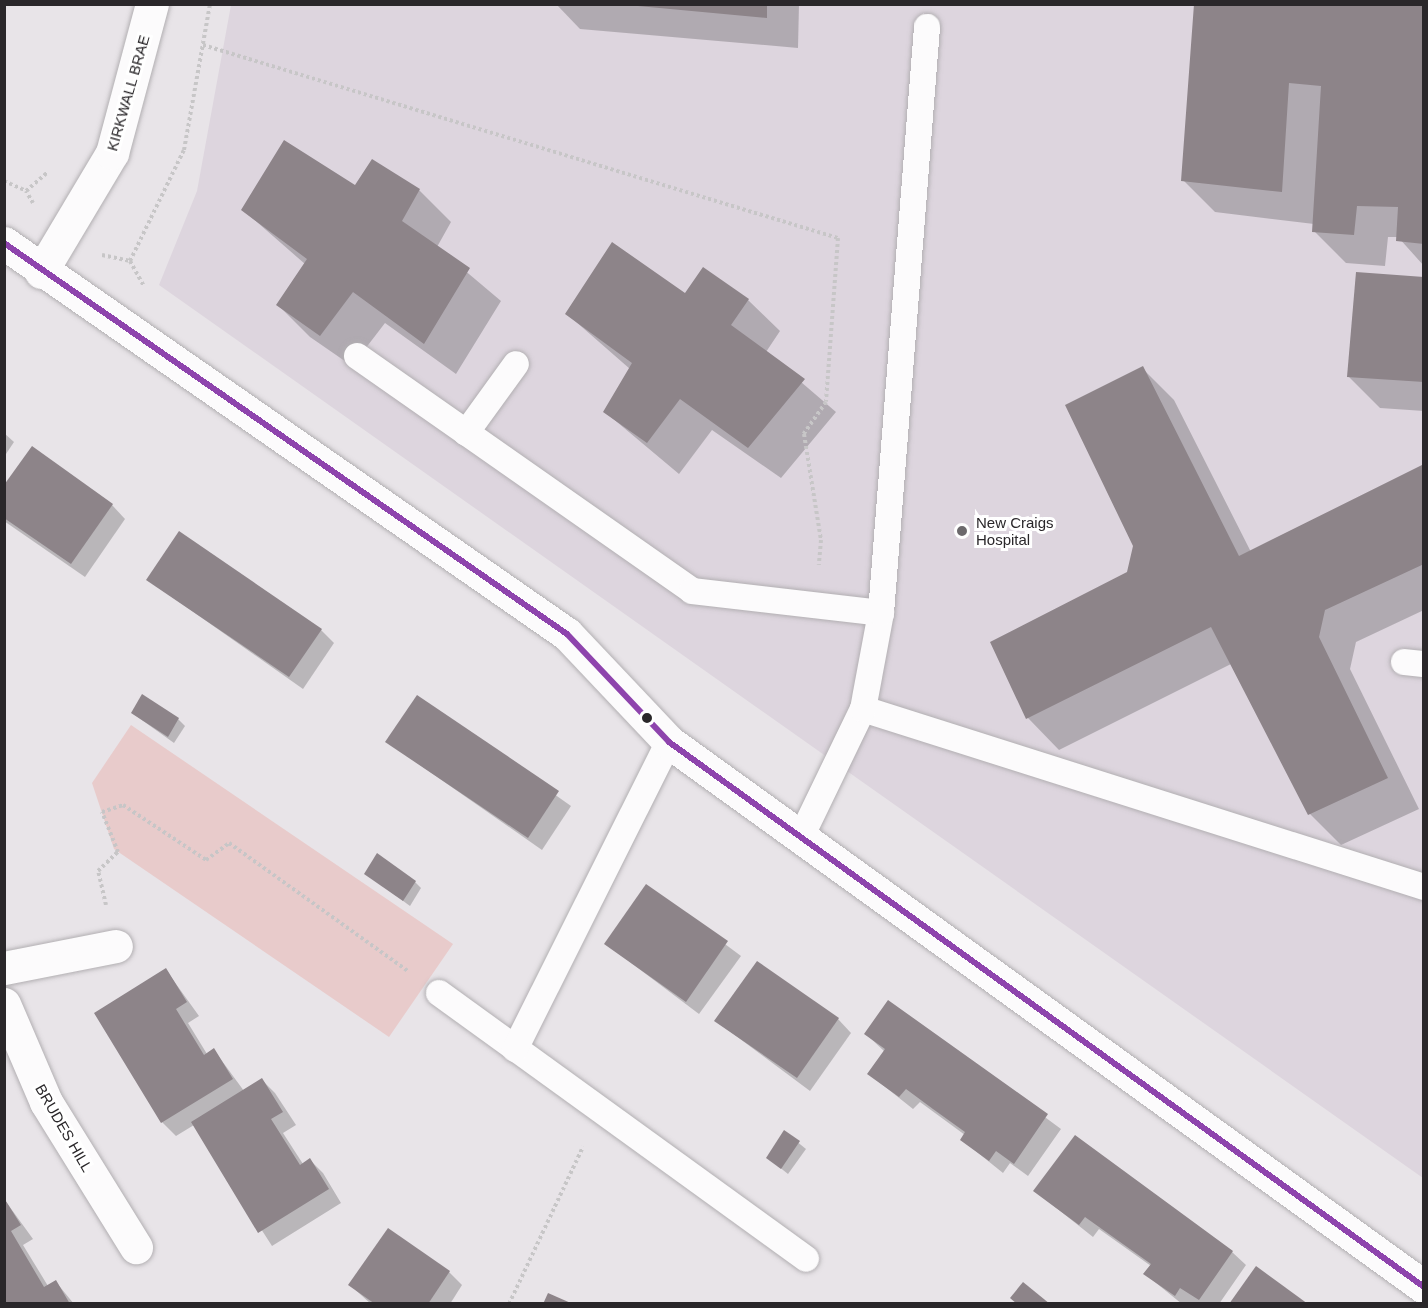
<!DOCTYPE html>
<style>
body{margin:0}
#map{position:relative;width:1428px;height:1308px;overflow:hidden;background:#e8e4e8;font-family:Helvetica,sans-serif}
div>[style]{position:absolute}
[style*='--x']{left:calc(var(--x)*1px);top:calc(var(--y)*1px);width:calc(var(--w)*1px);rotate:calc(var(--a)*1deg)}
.built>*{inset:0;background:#ddd5de}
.green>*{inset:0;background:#e8cbcb}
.shadow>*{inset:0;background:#0003}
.building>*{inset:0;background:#8d8489}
.path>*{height:4px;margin-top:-2px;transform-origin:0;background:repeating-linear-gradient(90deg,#c7c6c7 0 3px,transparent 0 6px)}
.roads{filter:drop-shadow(0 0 2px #b2afb2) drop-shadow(0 0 2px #b2afb2)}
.service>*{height:26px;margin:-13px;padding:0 13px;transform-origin:13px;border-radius:13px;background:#fcfbfc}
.minor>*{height:33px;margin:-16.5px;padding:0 16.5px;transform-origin:16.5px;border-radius:16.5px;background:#fcfbfc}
.tertiary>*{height:33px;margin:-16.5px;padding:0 16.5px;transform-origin:16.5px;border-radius:16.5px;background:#fcfbfc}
.bus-1>*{height:6px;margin:-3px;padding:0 3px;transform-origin:3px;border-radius:3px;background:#8e44ad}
.dots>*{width:16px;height:16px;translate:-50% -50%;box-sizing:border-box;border:3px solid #fff;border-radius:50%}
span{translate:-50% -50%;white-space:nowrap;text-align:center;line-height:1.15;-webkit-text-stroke:6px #fff;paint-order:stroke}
.street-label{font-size:15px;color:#2a272a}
.poi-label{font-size:15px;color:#2a272a}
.left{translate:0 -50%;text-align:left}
.frame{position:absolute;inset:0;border:6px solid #2a272a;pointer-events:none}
</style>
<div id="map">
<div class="built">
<div style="clip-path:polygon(231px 5px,1423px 5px,1423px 1178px,159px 285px,197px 191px)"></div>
</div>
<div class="green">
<div style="clip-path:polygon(131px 725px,453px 944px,389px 1037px,114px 849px,92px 783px)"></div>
</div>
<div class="shadow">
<div style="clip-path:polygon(556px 4px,799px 4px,798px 48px,580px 29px)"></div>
<div style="clip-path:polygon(1196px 4px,1424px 4px,1424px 266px,1398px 237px,1388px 237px,1385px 266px,1346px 263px,1314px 231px,1314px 224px,1215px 212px,1183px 180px)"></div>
<div style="clip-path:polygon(356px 187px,419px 190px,451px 222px,437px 247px,501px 301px,456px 374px,385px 323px,352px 366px,310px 337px,278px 305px,305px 264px,243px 210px)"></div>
<div style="clip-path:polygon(1424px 279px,1424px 411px,1380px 408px,1349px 377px)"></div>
<div style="clip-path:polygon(748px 300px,780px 331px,766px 352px,836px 412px,781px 478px,712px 430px,679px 474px,605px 412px,630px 369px,567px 314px)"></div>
<div style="clip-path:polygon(1142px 368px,1174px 400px,1251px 552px,1424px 466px,1424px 610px,1356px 642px,1350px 669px,1419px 809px,1341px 845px,1310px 814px,1231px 664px,1059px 750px,1028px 718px,992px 643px,1128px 573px,1135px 546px)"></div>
<div style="clip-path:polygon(4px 433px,14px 442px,4px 457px)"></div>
<div style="clip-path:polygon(4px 487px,112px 505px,125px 519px,85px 577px,4px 521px)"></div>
<div style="clip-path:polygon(148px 580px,321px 630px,334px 643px,303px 689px)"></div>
<div style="clip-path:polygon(417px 697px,571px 806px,542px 850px,387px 742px)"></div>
<div style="clip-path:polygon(132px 713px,178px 719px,185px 726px,174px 743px)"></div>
<div style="clip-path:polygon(365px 873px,415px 882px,421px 888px,410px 906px)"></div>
<div style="clip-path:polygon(647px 886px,741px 956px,699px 1014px,606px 944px)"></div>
<div style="clip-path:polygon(166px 970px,199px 1016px,188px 1023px,207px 1054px,214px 1050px,244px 1091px,262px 1080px,275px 1093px,296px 1125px,283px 1133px,303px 1164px,310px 1160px,323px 1173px,341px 1203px,272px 1246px,194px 1125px,176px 1136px,162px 1122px,96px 1013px)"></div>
<div style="clip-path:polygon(889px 1002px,1061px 1129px,1028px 1176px,1010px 1163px,1003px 1173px,962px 1140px,965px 1135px,920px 1102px,913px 1109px,869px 1074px,885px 1052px,866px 1034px)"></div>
<div style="clip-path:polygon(838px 1019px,851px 1033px,810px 1091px,716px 1021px)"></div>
<div style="clip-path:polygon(785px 1132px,806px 1149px,788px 1174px,768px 1158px)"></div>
<div style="clip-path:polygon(1035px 1191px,1232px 1252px,1246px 1265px,1219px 1304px,1182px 1304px,1145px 1274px,1151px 1266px,1099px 1229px,1093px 1237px)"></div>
<div style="clip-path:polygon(4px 1199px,33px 1239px,23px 1245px,48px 1286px,56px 1282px,74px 1304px,4px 1304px)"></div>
<div style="clip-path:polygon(449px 1272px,462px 1285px,450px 1304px,371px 1304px,350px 1285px)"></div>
</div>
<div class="building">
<div style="clip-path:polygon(638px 4px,767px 4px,767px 18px,638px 6px)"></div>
<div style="clip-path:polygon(1194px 4px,1424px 4px,1424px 244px,1396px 241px,1398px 207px,1357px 206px,1354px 235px,1312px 232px,1321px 86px,1289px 83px,1282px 192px,1181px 181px)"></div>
<div style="clip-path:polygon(284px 140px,355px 185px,372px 159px,420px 189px,402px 221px,470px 268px,424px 344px,353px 292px,320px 336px,276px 305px,307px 259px,241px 210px)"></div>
<div style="clip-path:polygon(612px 242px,685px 293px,703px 267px,749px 299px,731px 325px,805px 379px,748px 448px,680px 399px,647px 443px,603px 412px,632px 363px,565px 314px)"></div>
<div style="clip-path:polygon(1356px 272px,1424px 277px,1424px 382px,1347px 377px)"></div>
<div style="clip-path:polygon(1143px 366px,1239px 556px,1424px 464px,1424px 564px,1325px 610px,1319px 637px,1388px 778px,1308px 815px,1211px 627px,1026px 719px,990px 642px,1127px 572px,1133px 546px,1065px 405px)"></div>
<div style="clip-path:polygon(32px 446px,113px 504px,71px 564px,4px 518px,4px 485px)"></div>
<div style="clip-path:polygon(179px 531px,322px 629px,289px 677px,146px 580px)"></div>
<div style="clip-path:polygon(142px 694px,179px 718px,168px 737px,131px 713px)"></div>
<div style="clip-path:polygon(417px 695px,559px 791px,528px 838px,385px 742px)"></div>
<div style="clip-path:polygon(377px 853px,416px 881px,403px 901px,364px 874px)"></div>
<div style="clip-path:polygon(646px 884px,728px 941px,686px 1002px,604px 944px)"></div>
<div style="clip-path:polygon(757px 961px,839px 1018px,797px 1078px,714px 1021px)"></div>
<div style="clip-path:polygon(166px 968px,187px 1002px,176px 1009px,204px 1055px,214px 1048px,233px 1079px,161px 1123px,94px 1013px)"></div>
<div style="clip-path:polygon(888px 1000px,1048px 1114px,1014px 1164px,996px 1151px,989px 1161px,960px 1140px,965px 1132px,933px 1109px,906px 1089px,899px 1097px,867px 1074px,885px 1049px,864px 1034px)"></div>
<div style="clip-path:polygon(262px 1078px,283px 1112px,271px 1119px,300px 1165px,310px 1158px,329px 1189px,258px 1233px,191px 1122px)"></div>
<div style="clip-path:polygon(784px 1130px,800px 1141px,781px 1169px,766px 1158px)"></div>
<div style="clip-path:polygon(1075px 1135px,1233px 1251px,1199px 1300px,1180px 1288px,1175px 1296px,1143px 1274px,1151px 1264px,1085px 1217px,1079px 1225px,1033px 1191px)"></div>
<div style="clip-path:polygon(4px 1198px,21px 1225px,11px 1231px,44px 1287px,56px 1280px,70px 1304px,4px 1304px)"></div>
<div style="clip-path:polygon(388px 1228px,450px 1271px,428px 1304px,375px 1304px,348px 1285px)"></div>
<div style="clip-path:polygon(1256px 1266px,1308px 1304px,1229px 1304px)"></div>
<div style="clip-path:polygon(1023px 1282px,1050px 1304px,1017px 1304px,1010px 1298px)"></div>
<div style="clip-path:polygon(548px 1293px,573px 1304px,543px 1304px)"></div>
</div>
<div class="path">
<div style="--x:203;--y:45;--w:664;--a:16.91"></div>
<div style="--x:838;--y:238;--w:164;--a:94.2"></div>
<div style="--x:826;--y:402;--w:39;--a:125"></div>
<div style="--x:804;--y:434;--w:107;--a:80.9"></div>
<div style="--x:821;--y:540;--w:25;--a:95"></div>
<div style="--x:4;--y:181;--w:24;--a:24"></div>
<div style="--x:33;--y:203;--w:14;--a:-120"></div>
<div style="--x:26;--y:191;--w:29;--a:-41"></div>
<div style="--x:102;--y:255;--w:29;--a:12"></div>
<div style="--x:130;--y:261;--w:123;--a:-64.1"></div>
<div style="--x:184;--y:150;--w:148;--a:-79.9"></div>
<div style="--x:130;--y:261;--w:29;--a:61"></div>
<div style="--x:106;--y:905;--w:35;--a:-103"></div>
<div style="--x:98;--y:871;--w:28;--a:-44"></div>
<div style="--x:118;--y:852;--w:43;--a:-111.8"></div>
<div style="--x:102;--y:812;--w:22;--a:-18"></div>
<div style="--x:123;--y:805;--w:100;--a:33.5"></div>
<div style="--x:206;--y:860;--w:29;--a:-36"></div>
<div style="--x:229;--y:843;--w:221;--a:35.6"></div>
<div style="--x:509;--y:1304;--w:174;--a:-64.8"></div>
</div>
<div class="roads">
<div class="service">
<div style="--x:357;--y:356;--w:409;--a:35"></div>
<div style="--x:692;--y:591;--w:190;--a:6.6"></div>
<div style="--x:466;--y:433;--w:85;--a:-54.1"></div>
<div style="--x:1404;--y:662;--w:20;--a:6"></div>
<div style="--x:863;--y:709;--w:589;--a:17.6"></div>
<div style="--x:801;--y:837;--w:142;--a:-64.2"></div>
<div style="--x:863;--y:709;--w:98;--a:-79.4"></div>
<div style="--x:881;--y:613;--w:588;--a:-85.51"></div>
<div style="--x:439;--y:993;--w:453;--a:35.9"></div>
<div style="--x:515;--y:1049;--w:343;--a:-63.4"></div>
</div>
<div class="minor">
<div style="--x:41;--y:272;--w:139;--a:-59.2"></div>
<div style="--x:112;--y:153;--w:154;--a:-75"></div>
<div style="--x:4;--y:968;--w:114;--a:-11.1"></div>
<div style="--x:4;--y:1004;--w:107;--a:66.8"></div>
<div style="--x:46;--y:1102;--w:171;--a:58.2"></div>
</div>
<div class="tertiary">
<div style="--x:4;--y:243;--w:685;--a:34.78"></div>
<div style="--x:567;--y:634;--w:149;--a:46.6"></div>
<div style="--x:669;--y:742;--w:931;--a:35.82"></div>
</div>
</div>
<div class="bus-1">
<div style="--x:4;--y:243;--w:685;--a:34.78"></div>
<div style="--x:567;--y:634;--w:149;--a:46.6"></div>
<div style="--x:669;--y:742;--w:931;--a:35.82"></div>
</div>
<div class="dots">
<div style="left:962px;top:531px;background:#6c696c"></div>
<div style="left:647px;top:718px;background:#2a272a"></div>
</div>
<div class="street-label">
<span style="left:128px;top:93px;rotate:-74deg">KIRKWALL BRAE</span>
<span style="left:64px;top:1128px;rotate:60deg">BRUDES HILL</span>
</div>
<div class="poi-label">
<span class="left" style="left:976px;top:531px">New Craigs<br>Hospital</span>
</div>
<div class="frame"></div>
</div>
